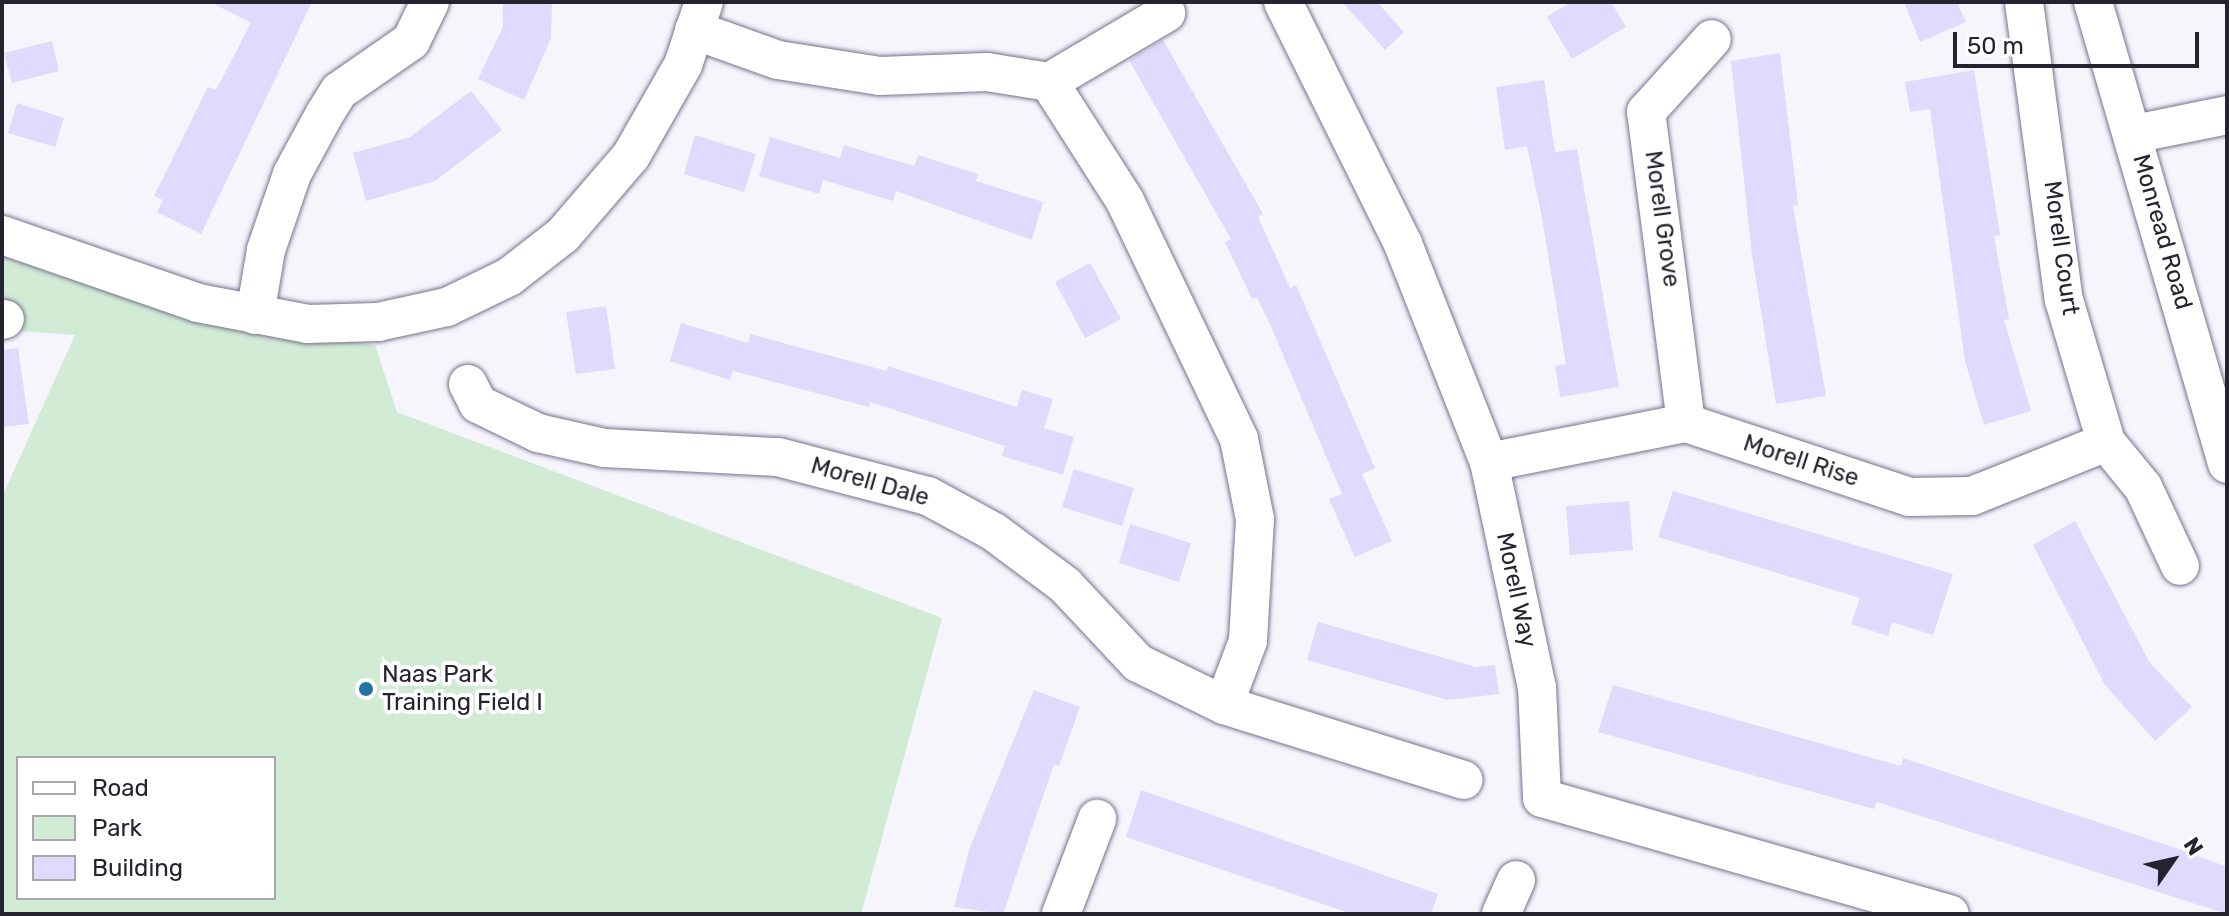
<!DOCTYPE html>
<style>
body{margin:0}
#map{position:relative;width:2229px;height:916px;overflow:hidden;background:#f6f5fc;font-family:Rubik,sans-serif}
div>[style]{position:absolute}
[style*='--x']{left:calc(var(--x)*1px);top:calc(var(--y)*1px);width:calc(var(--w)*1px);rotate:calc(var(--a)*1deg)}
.green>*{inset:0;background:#d1ebd5}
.building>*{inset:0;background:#e0dafc}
.roads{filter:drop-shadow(0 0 2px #787290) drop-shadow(0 0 2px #787290)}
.minor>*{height:38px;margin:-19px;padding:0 19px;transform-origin:19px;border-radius:19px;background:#fff}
.dots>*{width:22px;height:22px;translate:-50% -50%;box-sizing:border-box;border:4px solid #fff;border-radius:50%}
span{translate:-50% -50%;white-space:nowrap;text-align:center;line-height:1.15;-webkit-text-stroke:8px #fff;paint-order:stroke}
.street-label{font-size:24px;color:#262330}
.poi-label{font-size:24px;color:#262330}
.left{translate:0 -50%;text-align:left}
.frame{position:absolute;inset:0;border:4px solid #262330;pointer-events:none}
.legend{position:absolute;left:16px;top:756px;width:260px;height:144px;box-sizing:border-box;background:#fff;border:2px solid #a8a7ac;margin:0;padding:10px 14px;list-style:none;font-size:24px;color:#262330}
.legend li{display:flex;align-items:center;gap:16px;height:40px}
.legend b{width:40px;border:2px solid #a8a7ac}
.north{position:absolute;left:2133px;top:820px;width:80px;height:80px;-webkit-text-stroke:6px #fff;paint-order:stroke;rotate:56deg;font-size:22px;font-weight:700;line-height:32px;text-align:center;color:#262330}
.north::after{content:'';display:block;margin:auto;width:28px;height:36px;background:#262330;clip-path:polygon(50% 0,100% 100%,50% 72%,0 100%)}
.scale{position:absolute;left:1953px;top:32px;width:246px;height:36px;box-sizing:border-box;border:4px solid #262330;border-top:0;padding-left:10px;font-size:24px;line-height:28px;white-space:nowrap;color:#262330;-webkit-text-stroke:6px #fff;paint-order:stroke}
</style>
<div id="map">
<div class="green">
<div style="clip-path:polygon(evenodd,2px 251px,236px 326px,375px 345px,397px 412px,942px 618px,861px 914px,2px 914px,2px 497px,75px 335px,18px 331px,11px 303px,2px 300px,2px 251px,18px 758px,274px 758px,274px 898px,18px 898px,18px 758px)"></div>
</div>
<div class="building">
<div style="clip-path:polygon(210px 2px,312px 2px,201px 234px,157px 212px,163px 200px,154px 196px,208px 87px,216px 90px,251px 23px)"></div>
<div style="clip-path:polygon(503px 2px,552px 2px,551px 38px,524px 100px,478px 79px,503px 27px)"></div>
<div style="clip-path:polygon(1342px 2px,1377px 2px,1404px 32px,1385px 50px)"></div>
<div style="clip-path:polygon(1571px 2px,1611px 2px,1626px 27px,1572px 59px,1547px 17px)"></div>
<div style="clip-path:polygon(1904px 2px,1957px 2px,1966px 22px,1920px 42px)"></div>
<div style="clip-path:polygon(1163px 40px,1263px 214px,1258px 217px,1290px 288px,1296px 285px,1375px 468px,1362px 474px,1392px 541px,1355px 557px,1329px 499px,1342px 494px,1273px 331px,1257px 297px,1252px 299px,1225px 242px,1231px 239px,1129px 60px)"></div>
<div style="clip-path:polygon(52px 41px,59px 71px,12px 83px,4px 53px)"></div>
<div style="clip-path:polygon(1780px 53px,1798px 205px,1793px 206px,1826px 396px,1776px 404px,1752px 255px,1731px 61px)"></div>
<div style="clip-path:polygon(1974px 70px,2000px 235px,1994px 236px,2009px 319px,2004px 320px,2031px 411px,1984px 425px,1965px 361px,1930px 109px,1910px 112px,1905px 82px)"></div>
<div style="clip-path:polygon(1544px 80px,1555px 152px,1577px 149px,1619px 387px,1560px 397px,1555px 366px,1566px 364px,1542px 218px,1527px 146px,1505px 150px,1496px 87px)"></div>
<div style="clip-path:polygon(471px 91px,502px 130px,435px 181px,366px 201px,353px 153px,410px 137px)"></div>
<div style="clip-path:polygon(17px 103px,64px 118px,55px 147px,8px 133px)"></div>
<div style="clip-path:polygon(695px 135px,756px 154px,744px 192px,684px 174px)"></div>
<div style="clip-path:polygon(770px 137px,840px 158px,844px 145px,914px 166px,918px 155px,978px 174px,976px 181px,1043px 202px,1032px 240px,896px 191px,893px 201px,823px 180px,819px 194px,759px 176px)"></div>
<div style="clip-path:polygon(1090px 263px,1121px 319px,1085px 338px,1055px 282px)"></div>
<div style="clip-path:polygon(606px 306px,615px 369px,576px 374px,566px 312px)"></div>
<div style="clip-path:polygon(681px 323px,748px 343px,750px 334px,887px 371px,888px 366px,1017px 407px,1022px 390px,1053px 399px,1044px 428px,1074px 437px,1063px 475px,1002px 456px,1005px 446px,870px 402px,869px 407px,733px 371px,730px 380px,670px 361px)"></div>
<div style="clip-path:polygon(18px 348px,29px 424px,2px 427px,2px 350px)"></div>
<div style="clip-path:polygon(1074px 469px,1134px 488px,1122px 526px,1062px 507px)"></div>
<div style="clip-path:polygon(1673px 491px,1953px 574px,1933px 635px,1892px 622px,1888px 636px,1851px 624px,1860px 598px,1658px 537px)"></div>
<div style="clip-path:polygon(1629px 501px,1633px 550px,1570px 555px,1566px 506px)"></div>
<div style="clip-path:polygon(2075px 521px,2150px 663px,2192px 707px,2155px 741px,2105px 685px,2033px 545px)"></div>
<div style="clip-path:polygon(1130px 524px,1191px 543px,1179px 582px,1119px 563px)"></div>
<div style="clip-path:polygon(1318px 622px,1476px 667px,1495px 665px,1499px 694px,1448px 700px,1307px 660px)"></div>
<div style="clip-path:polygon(1613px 685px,1901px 766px,1903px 758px,2182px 850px,2227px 867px,2227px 914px,1877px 802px,1874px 809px,1598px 732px)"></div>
<div style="clip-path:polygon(1034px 690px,1080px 707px,1059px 766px,1054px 764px,1003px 914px,954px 907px,970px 847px)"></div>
<div style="clip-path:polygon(1141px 790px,1438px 894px,1431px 914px,1352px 914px,1126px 837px)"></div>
</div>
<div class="roads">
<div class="minor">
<div style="--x:1283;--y:2;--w:270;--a:63.6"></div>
<div style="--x:1403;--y:244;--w:234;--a:68.5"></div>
<div style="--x:1489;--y:462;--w:230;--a:78"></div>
<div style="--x:1537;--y:687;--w:111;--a:87.4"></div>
<div style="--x:1542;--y:798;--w:424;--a:15.9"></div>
<div style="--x:2024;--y:2;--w:301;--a:82.4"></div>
<div style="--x:2064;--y:300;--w:148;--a:73.5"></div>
<div style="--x:2106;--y:442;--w:58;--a:50.6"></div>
<div style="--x:2143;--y:487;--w:87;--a:64.9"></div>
<div style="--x:2093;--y:2;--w:481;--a:73.8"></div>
<div style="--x:694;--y:30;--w:89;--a:19.7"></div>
<div style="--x:778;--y:60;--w:103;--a:8.9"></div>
<div style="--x:880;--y:76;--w:107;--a:-2.1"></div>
<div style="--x:987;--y:72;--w:63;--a:9.2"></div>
<div style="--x:1049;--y:82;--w:141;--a:57.4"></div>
<div style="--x:1125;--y:201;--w:264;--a:64.4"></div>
<div style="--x:1239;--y:439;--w:82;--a:78.7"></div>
<div style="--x:1255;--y:519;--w:122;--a:93.3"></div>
<div style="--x:1248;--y:641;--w:68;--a:110.6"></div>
<div style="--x:1049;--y:82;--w:136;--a:-30.5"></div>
<div style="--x:2134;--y:134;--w:95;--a:-11.5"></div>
<div style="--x:2;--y:235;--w:207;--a:19.1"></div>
<div style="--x:198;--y:303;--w:112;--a:10.8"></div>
<div style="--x:308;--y:324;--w:70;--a:-1.6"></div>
<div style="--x:378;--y:322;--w:71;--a:-12.3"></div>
<div style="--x:447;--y:307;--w:69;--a:-25.8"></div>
<div style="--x:509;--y:277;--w:68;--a:-37.9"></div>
<div style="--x:563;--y:235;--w:104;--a:-49.3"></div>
<div style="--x:631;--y:156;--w:105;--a:-60.3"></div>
<div style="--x:683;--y:65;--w:66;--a:-71.6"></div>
<div style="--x:255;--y:315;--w:66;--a:-80.4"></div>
<div style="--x:266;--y:250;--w:80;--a:-71.1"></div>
<div style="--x:292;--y:174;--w:67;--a:-61.5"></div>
<div style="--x:324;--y:115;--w:28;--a:-58"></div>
<div style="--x:339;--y:91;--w:88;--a:-34.8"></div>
<div style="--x:411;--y:41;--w:43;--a:-64"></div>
<div style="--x:2;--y:320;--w:3;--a:-18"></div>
<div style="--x:468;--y:384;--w:22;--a:63"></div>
<div style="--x:478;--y:404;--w:67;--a:25.8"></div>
<div style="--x:538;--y:433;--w:68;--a:12.8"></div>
<div style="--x:604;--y:448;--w:174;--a:3"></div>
<div style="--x:778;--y:457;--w:155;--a:14.6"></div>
<div style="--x:928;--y:496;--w:75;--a:28.6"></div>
<div style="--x:994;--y:532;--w:89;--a:36.7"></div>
<div style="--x:1065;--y:585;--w:107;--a:46.9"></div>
<div style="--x:1138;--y:663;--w:96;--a:26"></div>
<div style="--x:1224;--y:705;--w:251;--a:17.4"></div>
<div style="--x:1686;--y:423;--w:314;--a:-97.3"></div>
<div style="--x:1646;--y:112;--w:98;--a:-47.9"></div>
<div style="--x:1489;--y:462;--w:201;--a:-11.2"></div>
<div style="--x:1686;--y:423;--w:236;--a:18.3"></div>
<div style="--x:1910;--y:497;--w:62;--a:-0.9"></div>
<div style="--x:1972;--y:496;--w:144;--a:-21.9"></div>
<div style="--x:1061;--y:914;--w:102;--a:-69.2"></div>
<div style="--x:1501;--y:914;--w:37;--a:-66"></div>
</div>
</div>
<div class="dots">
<div style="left:366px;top:689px;background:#2174a5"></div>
</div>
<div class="street-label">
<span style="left:1662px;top:219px;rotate:82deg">Morell Grove</span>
<span style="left:2162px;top:232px;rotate:74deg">Monread Road</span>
<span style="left:2061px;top:248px;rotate:82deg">Morell Court</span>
<span style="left:1801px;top:461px;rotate:18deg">Morell Rise</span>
<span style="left:870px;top:482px;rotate:16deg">Morell Dale</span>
<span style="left:1516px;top:590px;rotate:78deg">Morell Way</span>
</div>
<div class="poi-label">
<span class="left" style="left:382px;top:689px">Naas Park<br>Training Field I</span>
</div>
<div class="frame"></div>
<ul class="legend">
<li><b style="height:10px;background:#fff"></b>Road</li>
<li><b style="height:22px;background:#d1ebd5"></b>Park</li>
<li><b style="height:22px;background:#e0dafc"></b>Building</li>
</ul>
<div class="north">N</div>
<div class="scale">50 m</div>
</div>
